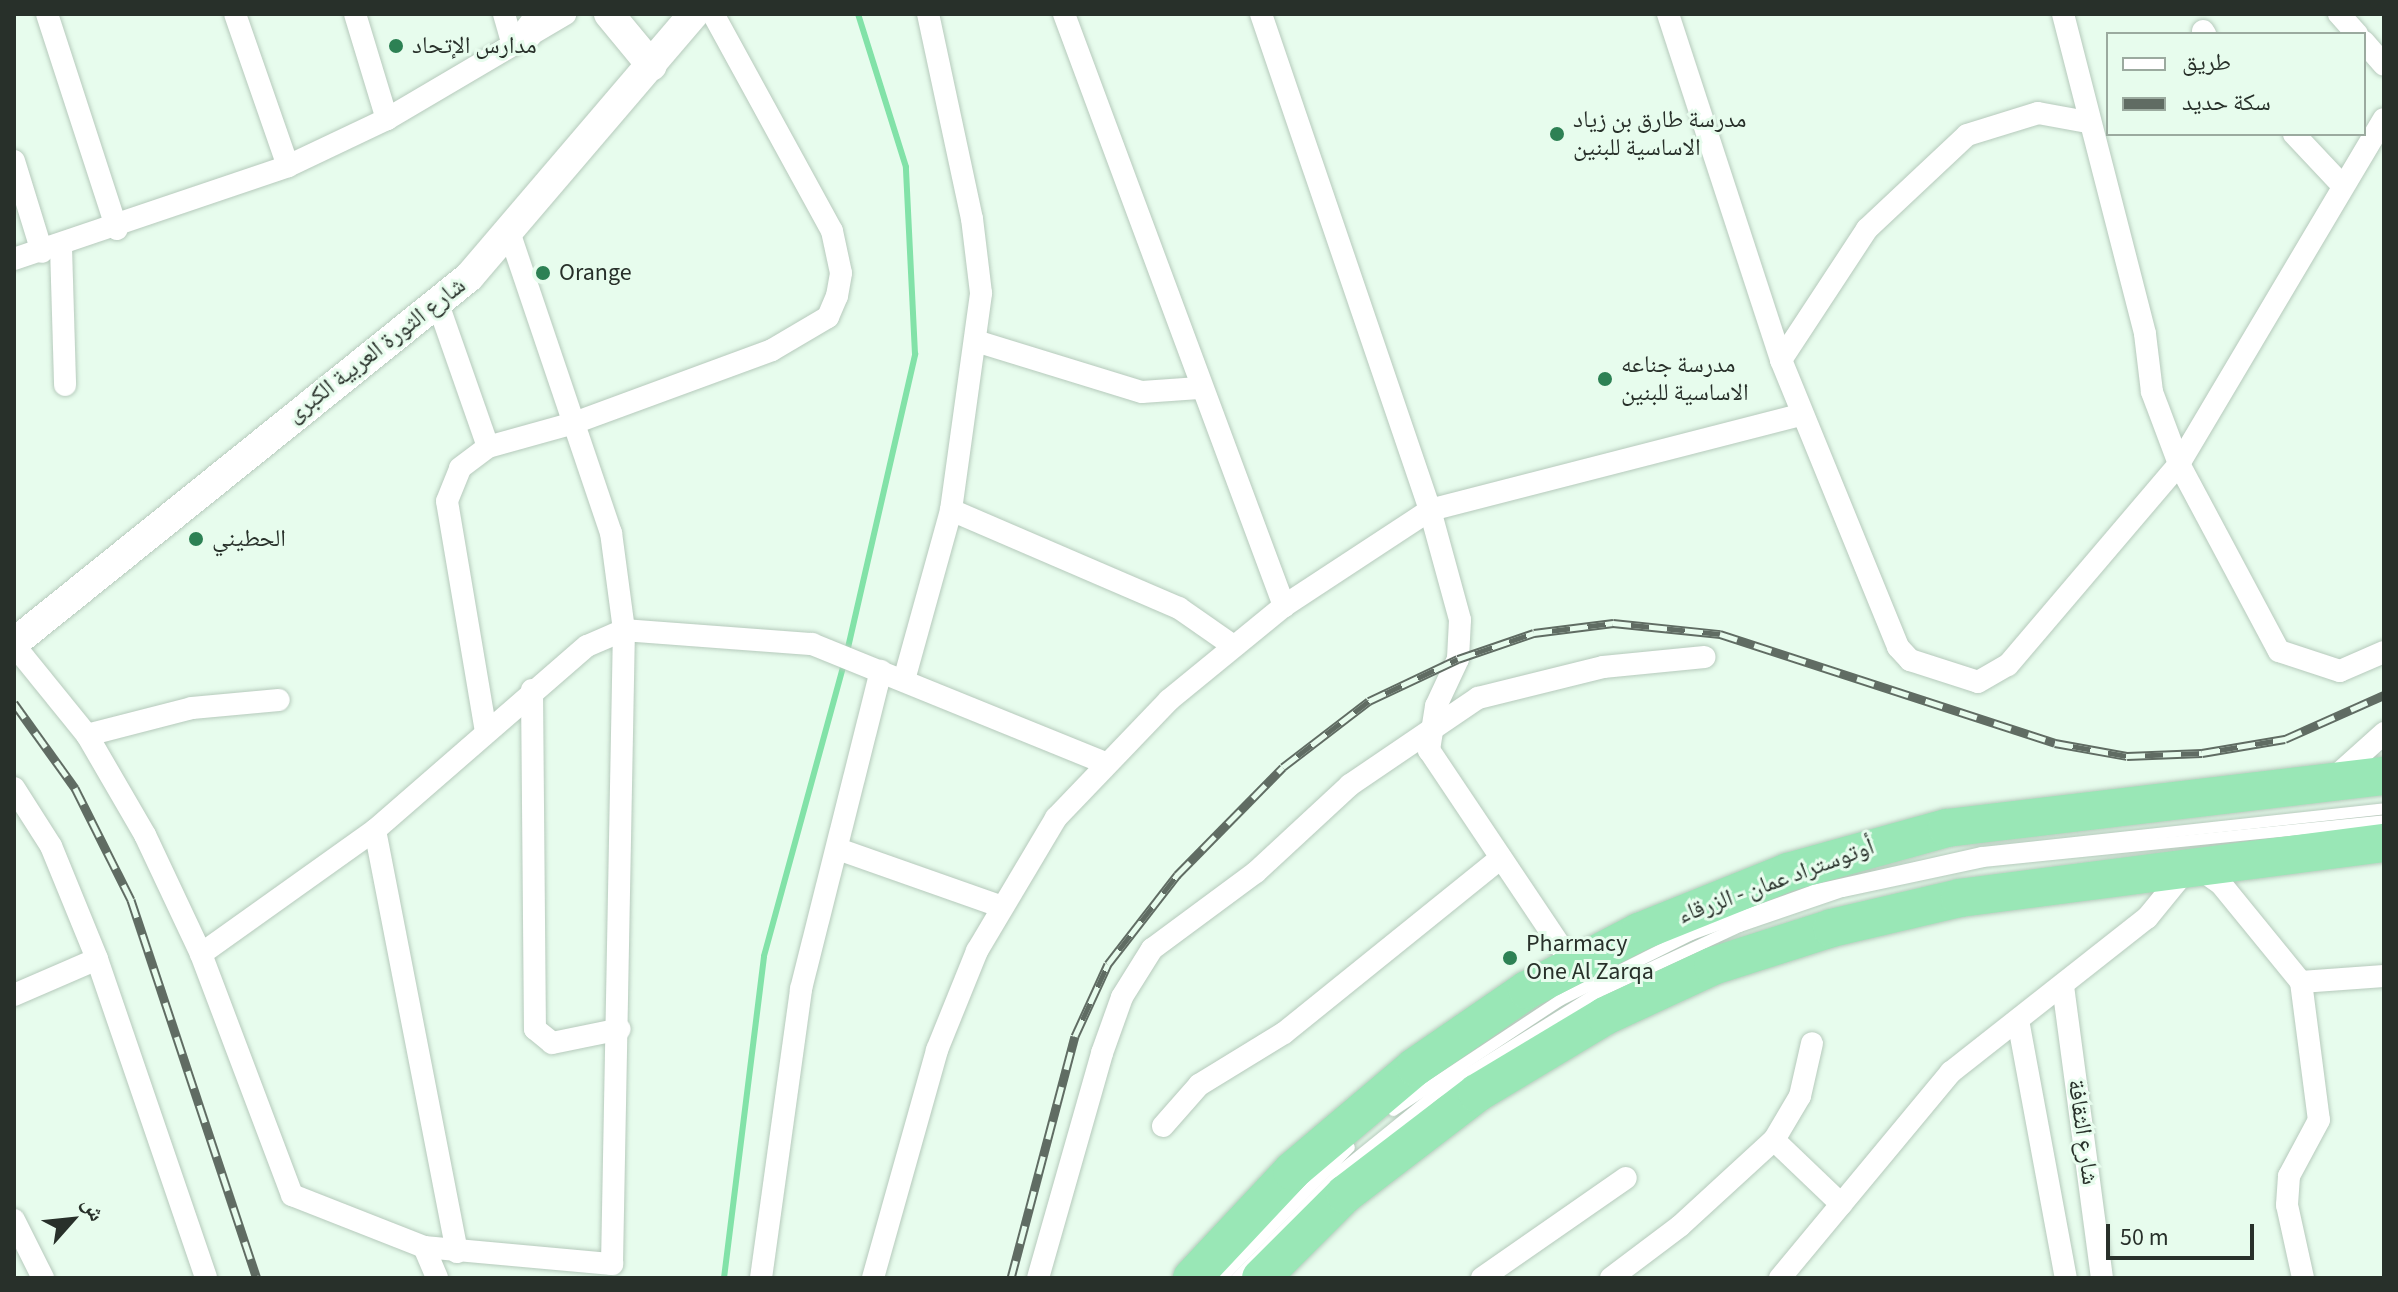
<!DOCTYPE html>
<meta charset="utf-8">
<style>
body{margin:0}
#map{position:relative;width:2398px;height:1292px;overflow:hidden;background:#e7fced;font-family:"Source Sans 3","Noto Naskh Arabic",sans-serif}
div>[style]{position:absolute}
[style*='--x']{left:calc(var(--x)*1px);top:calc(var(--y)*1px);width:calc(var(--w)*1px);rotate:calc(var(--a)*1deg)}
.stream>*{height:6px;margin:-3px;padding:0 3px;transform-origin:3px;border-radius:3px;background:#82e2a8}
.roads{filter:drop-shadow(0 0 2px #b6cabc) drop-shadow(0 0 2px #b6cabc)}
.lane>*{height:11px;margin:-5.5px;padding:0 5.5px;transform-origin:5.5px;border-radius:5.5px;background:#fff}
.street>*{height:22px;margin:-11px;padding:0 11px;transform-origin:11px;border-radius:11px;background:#fff}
.secondary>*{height:30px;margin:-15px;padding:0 15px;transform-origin:15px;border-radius:15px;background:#fff}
.highway>*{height:38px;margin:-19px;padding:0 19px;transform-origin:19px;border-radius:19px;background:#99e7b6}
.rail>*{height:9px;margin-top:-4.5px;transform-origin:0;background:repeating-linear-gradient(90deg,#e7fced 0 18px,#606c63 0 36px);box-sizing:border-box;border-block:2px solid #606c63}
.dots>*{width:22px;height:22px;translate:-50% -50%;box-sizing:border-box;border:4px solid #e7fced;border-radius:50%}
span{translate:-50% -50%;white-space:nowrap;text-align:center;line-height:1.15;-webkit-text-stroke:6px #e7fced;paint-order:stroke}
.poi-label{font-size:24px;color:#28302a}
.left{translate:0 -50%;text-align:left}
.street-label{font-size:24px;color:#28302a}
.frame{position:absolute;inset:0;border:16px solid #28302a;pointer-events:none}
.legend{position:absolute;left:2106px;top:32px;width:260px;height:104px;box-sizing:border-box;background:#e7fced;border:2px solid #9baa9f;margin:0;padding:10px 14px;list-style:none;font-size:24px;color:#28302a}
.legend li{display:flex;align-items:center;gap:16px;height:40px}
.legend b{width:40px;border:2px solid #9baa9f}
.north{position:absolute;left:32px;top:1180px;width:80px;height:80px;-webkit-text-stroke:6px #e7fced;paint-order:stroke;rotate:63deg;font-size:22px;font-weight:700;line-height:32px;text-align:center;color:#28302a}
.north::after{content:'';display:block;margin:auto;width:28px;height:36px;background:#28302a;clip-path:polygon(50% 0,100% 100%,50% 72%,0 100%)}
.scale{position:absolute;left:2106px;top:1224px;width:148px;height:36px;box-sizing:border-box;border:4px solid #28302a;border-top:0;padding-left:10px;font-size:24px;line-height:28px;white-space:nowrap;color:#28302a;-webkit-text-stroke:6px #e7fced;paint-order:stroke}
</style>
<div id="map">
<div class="stream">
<div style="--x:847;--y:652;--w:306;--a:-77.1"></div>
<div style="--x:915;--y:354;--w:187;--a:-92.8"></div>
<div style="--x:906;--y:167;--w:160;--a:-107.4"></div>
<div style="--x:724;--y:1278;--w:324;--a:-82.9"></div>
<div style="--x:764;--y:956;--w:304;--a:-74.7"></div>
</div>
<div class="roads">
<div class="lane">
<div style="--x:1393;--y:1110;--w:199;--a:-33.5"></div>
<div style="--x:1559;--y:1000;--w:148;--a:-26.6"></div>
<div style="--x:1691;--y:934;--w:130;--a:-19.8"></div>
<div style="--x:1813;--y:890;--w:172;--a:-12.7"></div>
<div style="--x:1981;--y:852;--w:405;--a:-6.2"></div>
<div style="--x:1221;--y:1278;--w:183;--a:-45.7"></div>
<div style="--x:1236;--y:1278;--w:153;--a:-45.8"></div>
<div style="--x:1343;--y:1168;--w:121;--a:-39"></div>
<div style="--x:1437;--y:1092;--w:189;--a:-32"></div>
<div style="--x:1597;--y:992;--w:157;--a:-24.9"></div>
<div style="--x:1739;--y:926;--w:109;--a:-18.8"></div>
<div style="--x:1842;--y:891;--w:144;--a:-12"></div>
<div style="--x:1983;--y:861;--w:403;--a:-5.8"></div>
</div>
<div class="street">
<div style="--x:47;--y:14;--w:226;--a:72"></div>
<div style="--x:235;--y:14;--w:161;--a:70.8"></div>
<div style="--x:355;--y:14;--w:110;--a:73.1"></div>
<div style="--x:504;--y:14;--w:29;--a:74"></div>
<div style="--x:1064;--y:14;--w:632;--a:69.61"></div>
<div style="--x:1261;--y:14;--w:524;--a:71.18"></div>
<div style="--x:1430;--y:510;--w:114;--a:74.7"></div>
<div style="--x:1460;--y:620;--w:39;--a:93"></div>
<div style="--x:1458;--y:659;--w:52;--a:115.1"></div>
<div style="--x:1436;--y:706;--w:45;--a:99"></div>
<div style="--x:1429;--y:750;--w:257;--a:56.2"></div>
<div style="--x:1668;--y:14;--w:364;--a:71.9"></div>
<div style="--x:1781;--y:360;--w:310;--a:67.8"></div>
<div style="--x:1898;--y:647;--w:18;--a:47"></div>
<div style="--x:1910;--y:660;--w:71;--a:17.9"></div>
<div style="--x:1978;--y:682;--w:34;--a:-30"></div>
<div style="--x:2008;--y:665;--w:264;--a:-49.6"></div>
<div style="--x:2179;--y:464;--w:401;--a:-59.3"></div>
<div style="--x:2063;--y:14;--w:330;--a:75.6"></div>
<div style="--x:2145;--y:334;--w:58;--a:83.1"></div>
<div style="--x:2152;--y:392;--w:77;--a:69.4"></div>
<div style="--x:2179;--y:464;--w:212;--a:61.9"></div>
<div style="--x:2279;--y:651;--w:64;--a:18.2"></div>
<div style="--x:2340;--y:671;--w:48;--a:-23.4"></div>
<div style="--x:2339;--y:14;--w:27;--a:48"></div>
<div style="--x:2203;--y:31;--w:4;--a:56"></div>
<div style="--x:2364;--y:42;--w:30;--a:49"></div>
<div style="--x:2294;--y:134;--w:69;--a:46.8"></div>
<div style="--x:14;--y:161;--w:95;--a:72.9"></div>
<div style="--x:61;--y:247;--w:138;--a:88.3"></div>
<div style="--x:14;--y:259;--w:289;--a:-18.7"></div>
<div style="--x:288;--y:166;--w:110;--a:-25.4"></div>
<div style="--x:387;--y:119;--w:207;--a:-30.5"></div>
<div style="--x:438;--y:304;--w:151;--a:70.7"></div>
<div style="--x:979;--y:342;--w:170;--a:17.1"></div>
<div style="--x:1142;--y:392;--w:57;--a:-4"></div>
<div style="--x:1781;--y:360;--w:157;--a:-56.7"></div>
<div style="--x:1867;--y:229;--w:137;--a:-43.2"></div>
<div style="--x:1967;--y:135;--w:74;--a:-17.2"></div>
<div style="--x:2038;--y:113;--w:50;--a:10.4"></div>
<div style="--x:951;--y:510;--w:248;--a:23.3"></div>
<div style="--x:1179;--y:608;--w:65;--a:34.9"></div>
<div style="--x:14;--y:645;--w:116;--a:51"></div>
<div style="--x:87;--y:735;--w:116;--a:59.9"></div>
<div style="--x:145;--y:835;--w:132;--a:64.8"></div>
<div style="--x:201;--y:954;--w:258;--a:69.3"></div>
<div style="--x:292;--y:1195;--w:142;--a:21.5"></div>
<div style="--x:424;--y:1247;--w:189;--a:5.2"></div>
<div style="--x:612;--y:1264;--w:634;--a:-88.92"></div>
<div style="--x:624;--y:630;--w:98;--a:-97.6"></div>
<div style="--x:611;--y:533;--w:315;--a:-108.7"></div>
<div style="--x:904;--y:680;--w:176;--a:-74.5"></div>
<div style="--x:951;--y:510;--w:219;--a:-82.1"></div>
<div style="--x:981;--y:293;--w:75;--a:-96.9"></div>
<div style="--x:972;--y:219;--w:210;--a:-102.1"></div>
<div style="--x:532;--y:690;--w:339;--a:89.5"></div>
<div style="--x:535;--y:1029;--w:22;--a:39"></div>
<div style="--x:552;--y:1043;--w:69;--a:-11.6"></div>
<div style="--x:486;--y:732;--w:234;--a:-99.6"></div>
<div style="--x:447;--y:501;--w:35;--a:-68"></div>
<div style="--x:460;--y:468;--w:35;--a:-37"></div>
<div style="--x:488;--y:447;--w:89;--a:-15.6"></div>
<div style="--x:574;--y:423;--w:211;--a:-20.2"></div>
<div style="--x:772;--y:350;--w:65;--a:-30.5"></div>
<div style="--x:828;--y:317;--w:23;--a:-67"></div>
<div style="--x:837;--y:296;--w:23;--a:-80"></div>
<div style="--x:841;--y:273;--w:43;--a:-102.1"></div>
<div style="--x:832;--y:231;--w:247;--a:-118.7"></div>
<div style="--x:87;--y:735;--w:108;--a:-14.4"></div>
<div style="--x:192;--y:708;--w:87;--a:-5.3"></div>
<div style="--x:2333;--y:779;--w:69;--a:-42"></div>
<div style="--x:14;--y:788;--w:69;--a:57.5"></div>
<div style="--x:51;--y:846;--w:122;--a:67.8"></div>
<div style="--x:97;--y:959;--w:337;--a:71.1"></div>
<div style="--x:375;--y:830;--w:430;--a:79"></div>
<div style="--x:838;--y:849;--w:172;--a:19.4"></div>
<div style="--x:201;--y:954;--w:214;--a:-35.5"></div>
<div style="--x:375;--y:830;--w:281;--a:-41"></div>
<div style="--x:587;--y:646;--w:40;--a:-23.4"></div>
<div style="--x:624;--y:630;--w:189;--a:4.3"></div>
<div style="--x:812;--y:644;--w:316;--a:22.1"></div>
<div style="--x:2301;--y:982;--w:139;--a:82.6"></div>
<div style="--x:2319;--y:1120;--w:64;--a:118.2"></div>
<div style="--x:2289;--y:1176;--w:29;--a:94"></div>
<div style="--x:2287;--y:1205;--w:75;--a:77.6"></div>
<div style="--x:2063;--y:986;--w:295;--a:82.4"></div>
<div style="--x:14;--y:995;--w:90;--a:-23.4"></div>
<div style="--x:2018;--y:1020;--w:262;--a:79.5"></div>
<div style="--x:1163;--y:1126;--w:55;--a:-48.7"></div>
<div style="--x:1199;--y:1085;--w:100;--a:-31.5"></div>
<div style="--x:1284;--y:1033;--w:277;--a:-38.9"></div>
<div style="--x:1774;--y:1140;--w:93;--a:43.7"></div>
<div style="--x:14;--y:1220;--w:65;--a:63.4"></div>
<div style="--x:424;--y:1247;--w:34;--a:67"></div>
<div style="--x:761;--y:1278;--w:292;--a:-82.1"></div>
<div style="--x:801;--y:989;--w:328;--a:-75.9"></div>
<div style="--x:873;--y:1278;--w:237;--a:-74.3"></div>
<div style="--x:937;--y:1050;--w:107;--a:-68"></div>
<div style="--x:977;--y:951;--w:155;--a:-59.3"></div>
<div style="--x:1056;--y:818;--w:163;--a:-46.2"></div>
<div style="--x:1169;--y:700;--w:149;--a:-39.3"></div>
<div style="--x:1284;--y:606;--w:175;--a:-33.3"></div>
<div style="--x:1430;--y:510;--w:383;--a:-14.4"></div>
<div style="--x:1038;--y:1278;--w:234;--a:-74.1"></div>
<div style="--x:1102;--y:1053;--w:59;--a:-70.3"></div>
<div style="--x:1122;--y:997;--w:57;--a:-58"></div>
<div style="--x:1152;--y:949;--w:129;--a:-36.5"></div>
<div style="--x:1256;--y:872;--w:128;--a:-42.8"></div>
<div style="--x:1350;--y:785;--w:155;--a:-34.2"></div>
<div style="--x:1478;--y:698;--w:129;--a:-13.9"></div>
<div style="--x:1603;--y:667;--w:102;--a:-5.6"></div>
<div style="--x:1482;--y:1278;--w:175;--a:-34.8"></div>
<div style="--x:1611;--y:1278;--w:86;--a:-37"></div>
<div style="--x:1680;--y:1226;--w:127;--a:-42.5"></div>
<div style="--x:1774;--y:1140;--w:51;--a:-59.4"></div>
<div style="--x:1800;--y:1096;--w:54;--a:-77.2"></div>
<div style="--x:1780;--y:1278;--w:268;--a:-50.3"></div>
<div style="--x:1951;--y:1072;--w:249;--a:-38.2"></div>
<div style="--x:2147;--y:918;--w:57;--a:-50.7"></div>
<div style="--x:2183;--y:874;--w:16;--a:-27"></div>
<div style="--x:2197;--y:867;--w:29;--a:35"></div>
<div style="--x:2221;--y:884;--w:127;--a:50.8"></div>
<div style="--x:2301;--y:982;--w:83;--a:-4.1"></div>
</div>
<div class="secondary">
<div style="--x:609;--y:14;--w:67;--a:50.4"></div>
<div style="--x:527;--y:34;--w:25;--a:-53"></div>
<div style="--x:14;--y:643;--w:584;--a:-38.81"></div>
<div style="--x:469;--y:277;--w:346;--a:-49.5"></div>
</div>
<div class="highway">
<div style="--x:1192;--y:1278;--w:146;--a:-46.9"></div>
<div style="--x:1292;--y:1171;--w:161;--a:-40.2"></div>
<div style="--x:1415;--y:1067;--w:136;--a:-34.5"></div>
<div style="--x:1527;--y:990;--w:126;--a:-27.4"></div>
<div style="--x:1639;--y:932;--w:161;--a:-21.9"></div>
<div style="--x:1788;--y:872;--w:165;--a:-15.5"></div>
<div style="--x:1947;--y:828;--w:440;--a:-6.8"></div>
<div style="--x:1261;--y:1278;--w:119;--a:-45"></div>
<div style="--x:1345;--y:1194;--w:166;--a:-37.4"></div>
<div style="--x:1477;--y:1093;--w:149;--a:-31"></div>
<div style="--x:1605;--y:1016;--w:119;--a:-24.8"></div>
<div style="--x:1713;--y:966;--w:125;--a:-17.7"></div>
<div style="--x:1832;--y:928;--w:131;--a:-13.2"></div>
<div style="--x:1960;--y:898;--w:428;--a:-7.4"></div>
</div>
</div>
<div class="rail">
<div style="--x:14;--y:703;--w:105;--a:54.3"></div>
<div style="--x:75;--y:788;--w:125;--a:63.4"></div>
<div style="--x:131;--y:900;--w:398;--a:71.6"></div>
<div style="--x:1011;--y:1278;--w:250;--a:-75.2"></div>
<div style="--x:1075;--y:1036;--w:79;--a:-65.4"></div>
<div style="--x:1108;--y:964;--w:113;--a:-52.2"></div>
<div style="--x:1177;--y:875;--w:151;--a:-45.5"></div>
<div style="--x:1283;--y:767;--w:108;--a:-37.5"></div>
<div style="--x:1369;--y:701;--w:98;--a:-25.3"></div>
<div style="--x:1458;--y:659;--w:80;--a:-18.9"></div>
<div style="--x:1534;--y:633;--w:80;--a:-7.2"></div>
<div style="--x:1613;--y:623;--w:108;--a:5.9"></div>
<div style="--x:1720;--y:634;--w:352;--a:18"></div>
<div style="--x:2055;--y:743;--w:73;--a:10.2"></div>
<div style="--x:2127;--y:756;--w:75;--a:-2.3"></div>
<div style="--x:2202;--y:753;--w:84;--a:-9.6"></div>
<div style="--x:2285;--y:739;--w:108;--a:-24"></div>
</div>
<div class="dots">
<div style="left:396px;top:46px;background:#2d8154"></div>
<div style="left:1557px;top:134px;background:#2d8154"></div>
<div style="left:543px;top:273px;background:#2d8154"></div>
<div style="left:1605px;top:379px;background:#2d8154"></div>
<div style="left:196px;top:539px;background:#2d8154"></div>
<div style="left:1510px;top:958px;background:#2d8154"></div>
</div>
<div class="poi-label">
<span class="left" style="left:412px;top:46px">مدارس الإتحاد</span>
<span class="left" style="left:1573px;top:134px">مدرسة طارق بن زياد<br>الاساسية للبنين</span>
<span class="left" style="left:559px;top:273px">Orange</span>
<span class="left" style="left:1621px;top:379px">مدرسة جناعه<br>الاساسية للبنين</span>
<span class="left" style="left:212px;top:539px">الحطيني</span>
<span class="left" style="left:1526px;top:958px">Pharmacy<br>One Al Zarqa</span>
</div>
<div class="street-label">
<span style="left:376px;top:350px;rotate:-38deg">شارع الثورة العربية الكبرى</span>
<span style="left:1776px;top:881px;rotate:-20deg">أوتوستراد عمان - الزرقاء</span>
<span style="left:2083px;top:1132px;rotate:82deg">شارع الثقافة</span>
</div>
<div class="frame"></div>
<ul class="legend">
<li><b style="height:10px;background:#fff"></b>طريق</li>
<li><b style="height:10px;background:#606c63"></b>سكة حديد</li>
</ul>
<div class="north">ش</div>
<div class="scale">50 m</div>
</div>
